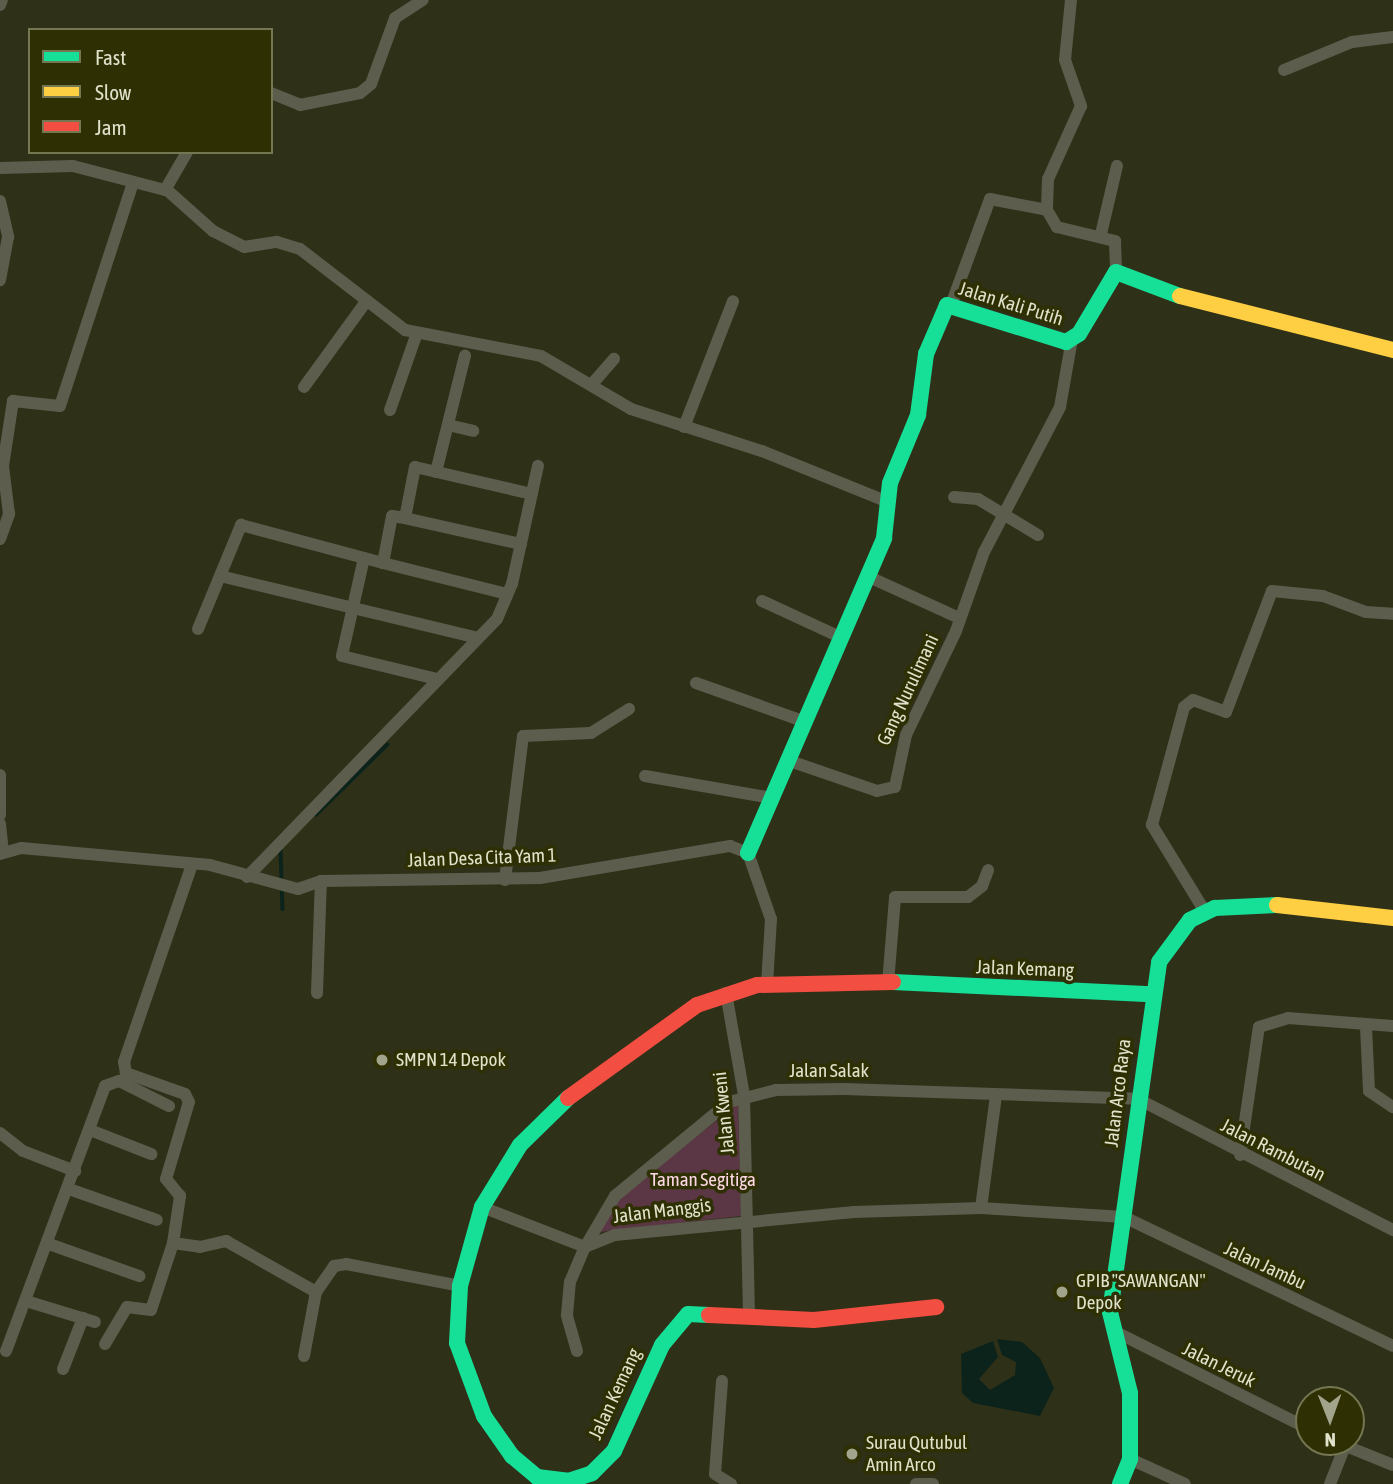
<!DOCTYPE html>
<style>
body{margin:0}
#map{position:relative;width:1393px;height:1484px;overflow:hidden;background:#2f3018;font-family:"Asap Condensed",sans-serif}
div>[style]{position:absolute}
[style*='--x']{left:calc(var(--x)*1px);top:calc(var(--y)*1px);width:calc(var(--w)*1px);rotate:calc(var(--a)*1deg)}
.green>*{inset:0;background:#5b3745}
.water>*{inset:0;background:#0c231b}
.stream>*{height:3.5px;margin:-1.75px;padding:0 1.75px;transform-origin:1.75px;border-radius:1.75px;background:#0c231b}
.street>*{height:12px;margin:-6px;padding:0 6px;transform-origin:6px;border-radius:6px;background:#5c5d4d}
.fast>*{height:16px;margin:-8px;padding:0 8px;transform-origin:8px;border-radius:8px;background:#16e098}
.slow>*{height:16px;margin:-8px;padding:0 8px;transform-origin:8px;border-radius:8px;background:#ffcf43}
.jam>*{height:16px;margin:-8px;padding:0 8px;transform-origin:8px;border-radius:8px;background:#f24e42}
.dots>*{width:19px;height:19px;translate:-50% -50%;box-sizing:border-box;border:4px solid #2e3003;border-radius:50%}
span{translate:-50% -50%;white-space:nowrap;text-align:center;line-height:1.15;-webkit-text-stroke:7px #2e3003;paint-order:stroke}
.street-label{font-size:19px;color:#e0e2cb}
.poi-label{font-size:19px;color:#e0e2cb}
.left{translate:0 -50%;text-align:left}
.park-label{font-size:19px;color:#fdd7e6}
.legend{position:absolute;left:28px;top:28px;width:245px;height:126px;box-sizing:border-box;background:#2e3003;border:2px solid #757753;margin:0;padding:9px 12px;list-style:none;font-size:21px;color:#e0e2cb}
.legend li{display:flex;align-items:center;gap:14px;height:35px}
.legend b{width:35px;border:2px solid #757753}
.north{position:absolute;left:1295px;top:1386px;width:70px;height:70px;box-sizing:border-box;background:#2e3003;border:2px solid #757753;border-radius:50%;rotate:179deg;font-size:19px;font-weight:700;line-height:28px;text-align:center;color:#e0e2cb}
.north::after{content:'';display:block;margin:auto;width:24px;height:32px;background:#a2a48c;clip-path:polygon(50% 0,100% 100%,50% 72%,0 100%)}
</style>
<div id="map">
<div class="green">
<div style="clip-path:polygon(738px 1104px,741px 1216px,599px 1232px,611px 1203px)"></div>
</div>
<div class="water">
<div style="clip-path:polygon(997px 1339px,1022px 1342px,1040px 1358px,1054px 1388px,1040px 1416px,973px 1403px,962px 1393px,961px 1354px,993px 1341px,998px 1357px,979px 1379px,990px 1390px,1015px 1375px,1016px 1362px,1002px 1355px)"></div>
</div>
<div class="stream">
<div style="--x:316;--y:815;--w:100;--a:-44.6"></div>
<div style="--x:281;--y:850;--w:59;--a:88.1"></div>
</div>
<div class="street">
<div style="--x:1071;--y:0;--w:60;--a:95.7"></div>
<div style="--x:1065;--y:60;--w:49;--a:70.8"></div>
<div style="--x:1081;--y:106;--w:80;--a:114.3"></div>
<div style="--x:1048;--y:179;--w:31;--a:92"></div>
<div style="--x:1047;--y:210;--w:20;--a:60"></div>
<div style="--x:1057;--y:227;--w:60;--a:13.6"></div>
<div style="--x:1115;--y:241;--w:31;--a:88"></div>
<div style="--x:0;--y:5;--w:5;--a:-68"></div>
<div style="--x:1284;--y:70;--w:74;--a:-22.4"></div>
<div style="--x:1352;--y:42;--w:41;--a:-7"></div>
<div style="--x:271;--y:93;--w:31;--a:22"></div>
<div style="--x:300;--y:105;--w:61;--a:-11.3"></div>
<div style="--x:360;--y:93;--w:14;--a:-39"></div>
<div style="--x:371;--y:84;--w:70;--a:-70"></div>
<div style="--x:395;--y:18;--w:33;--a:-33"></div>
<div style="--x:0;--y:168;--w:73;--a:-1.6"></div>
<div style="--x:73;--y:166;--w:95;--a:14.6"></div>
<div style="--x:165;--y:190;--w:44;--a:-59.9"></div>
<div style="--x:167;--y:190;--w:62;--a:41.7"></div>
<div style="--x:213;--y:231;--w:35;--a:27"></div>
<div style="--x:244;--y:247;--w:33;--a:-9"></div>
<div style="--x:277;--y:242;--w:24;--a:17"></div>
<div style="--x:300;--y:249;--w:133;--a:37.6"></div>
<div style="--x:405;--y:330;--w:138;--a:10.8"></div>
<div style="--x:541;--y:356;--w:104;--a:30.5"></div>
<div style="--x:631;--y:409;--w:138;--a:17.8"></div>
<div style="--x:762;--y:451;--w:136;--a:22"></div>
<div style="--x:0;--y:201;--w:37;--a:77"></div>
<div style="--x:8;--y:237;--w:44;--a:100.5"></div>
<div style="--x:1101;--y:234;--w:70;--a:-76.8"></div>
<div style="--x:951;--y:305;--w:113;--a:-69.8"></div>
<div style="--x:990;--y:199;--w:58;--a:10.9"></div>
<div style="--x:593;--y:383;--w:32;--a:-49"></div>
<div style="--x:304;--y:387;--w:104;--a:-54"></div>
<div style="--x:390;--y:410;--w:82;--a:-70.7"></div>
<div style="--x:448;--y:425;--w:26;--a:13"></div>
<div style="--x:684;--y:427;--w:135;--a:-68.7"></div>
<div style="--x:436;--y:472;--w:120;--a:-76"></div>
<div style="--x:954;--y:497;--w:24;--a:5"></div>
<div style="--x:978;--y:499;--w:70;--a:31"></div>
<div style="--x:405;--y:518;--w:13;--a:-171"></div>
<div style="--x:392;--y:516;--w:48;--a:100.8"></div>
<div style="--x:383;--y:563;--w:128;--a:14"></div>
<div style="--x:0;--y:539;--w:27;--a:-70"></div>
<div style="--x:9;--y:514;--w:48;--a:-97.1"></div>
<div style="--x:3;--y:466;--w:66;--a:-81.3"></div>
<div style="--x:13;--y:401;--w:47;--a:6.1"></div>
<div style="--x:60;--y:406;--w:235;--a:-71.9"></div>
<div style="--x:521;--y:544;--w:119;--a:-167.4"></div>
<div style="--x:405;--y:518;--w:52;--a:-78.9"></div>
<div style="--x:415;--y:467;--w:120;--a:13"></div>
<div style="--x:364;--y:558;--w:100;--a:102.7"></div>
<div style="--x:342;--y:656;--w:98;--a:13.6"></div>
<div style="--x:220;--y:576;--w:265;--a:13.5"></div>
<div style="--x:867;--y:576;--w:101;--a:24.5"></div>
<div style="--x:762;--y:601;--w:88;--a:24.8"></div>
<div style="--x:198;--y:629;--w:113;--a:-67.5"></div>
<div style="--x:241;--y:525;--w:147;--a:15"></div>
<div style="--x:696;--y:683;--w:114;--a:19.6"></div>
<div style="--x:787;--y:760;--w:95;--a:19"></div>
<div style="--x:877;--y:791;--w:18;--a:-13"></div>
<div style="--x:895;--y:787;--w:53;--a:-78.1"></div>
<div style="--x:906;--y:735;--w:115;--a:-64.3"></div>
<div style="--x:956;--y:631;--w:84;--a:-70.5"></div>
<div style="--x:984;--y:552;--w:164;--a:-62.3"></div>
<div style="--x:1060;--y:407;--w:69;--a:-80"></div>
<div style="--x:0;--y:775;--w:40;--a:90"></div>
<div style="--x:645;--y:776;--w:129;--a:9.8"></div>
<div style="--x:0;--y:824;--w:28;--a:84"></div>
<div style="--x:0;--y:854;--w:22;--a:-16"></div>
<div style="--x:21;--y:848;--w:190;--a:5.1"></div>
<div style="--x:210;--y:865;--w:91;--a:15.3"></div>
<div style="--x:298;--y:889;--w:24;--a:-19"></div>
<div style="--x:321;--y:881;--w:219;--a:-0.8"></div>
<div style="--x:540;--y:878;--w:193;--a:-9.6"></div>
<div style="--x:730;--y:846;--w:19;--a:21"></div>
<div style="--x:748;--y:853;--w:70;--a:70.8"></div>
<div style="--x:771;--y:919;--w:65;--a:93.5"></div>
<div style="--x:247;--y:877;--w:359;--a:-45.9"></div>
<div style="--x:497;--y:619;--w:38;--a:-67"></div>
<div style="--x:512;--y:584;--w:121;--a:-77.6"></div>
<div style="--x:505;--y:880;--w:145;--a:-82.9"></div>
<div style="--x:523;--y:736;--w:68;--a:-2.5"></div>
<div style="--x:591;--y:733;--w:45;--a:-32.3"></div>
<div style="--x:1204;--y:910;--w:100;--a:-121.5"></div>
<div style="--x:1152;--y:825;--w:122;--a:-74.8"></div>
<div style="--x:1184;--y:707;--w:11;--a:-38"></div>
<div style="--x:1193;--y:700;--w:35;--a:20"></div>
<div style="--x:1226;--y:712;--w:129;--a:-69.2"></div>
<div style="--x:1272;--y:591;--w:51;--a:5.6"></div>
<div style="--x:1323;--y:596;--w:46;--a:20.4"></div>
<div style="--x:1366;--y:612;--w:27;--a:4"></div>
<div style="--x:888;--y:983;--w:86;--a:-85.3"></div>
<div style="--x:895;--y:897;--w:73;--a:0"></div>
<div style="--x:968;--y:897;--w:18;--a:-38"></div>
<div style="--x:982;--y:886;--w:17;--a:-69"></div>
<div style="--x:317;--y:993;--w:112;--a:-88"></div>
<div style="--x:726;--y:993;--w:104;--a:80"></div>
<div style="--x:744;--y:1095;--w:219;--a:88.7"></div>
<div style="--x:1366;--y:1027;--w:64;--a:87.3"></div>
<div style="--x:1369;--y:1091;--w:29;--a:34"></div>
<div style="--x:90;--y:1130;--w:66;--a:21.5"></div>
<div style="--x:0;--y:1133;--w:29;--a:38"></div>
<div style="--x:23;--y:1151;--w:56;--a:21"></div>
<div style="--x:1240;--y:1155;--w:129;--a:-81.6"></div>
<div style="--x:1259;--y:1027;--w:30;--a:-17"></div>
<div style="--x:1288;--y:1018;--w:105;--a:4.4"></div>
<div style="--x:69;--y:1189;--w:93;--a:19.4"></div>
<div style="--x:482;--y:1207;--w:110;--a:21.2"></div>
<div style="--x:585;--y:1247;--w:59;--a:-59.5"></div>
<div style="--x:615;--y:1196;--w:148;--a:-39.5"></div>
<div style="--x:729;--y:1102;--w:49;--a:-14.3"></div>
<div style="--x:776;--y:1090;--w:68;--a:-0.8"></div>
<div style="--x:844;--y:1089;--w:294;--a:1.9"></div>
<div style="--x:1138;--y:1099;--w:287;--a:27.2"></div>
<div style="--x:981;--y:1208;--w:114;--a:-82.4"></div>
<div style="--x:173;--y:1243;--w:48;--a:-81.5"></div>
<div style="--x:180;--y:1196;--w:22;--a:-129"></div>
<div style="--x:166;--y:1179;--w:80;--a:-73.4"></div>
<div style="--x:189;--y:1102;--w:9;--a:-117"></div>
<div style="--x:185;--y:1094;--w:63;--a:-160.4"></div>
<div style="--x:126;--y:1073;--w:11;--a:-100"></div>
<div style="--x:124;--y:1062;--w:208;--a:-71"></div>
<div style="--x:49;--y:1244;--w:96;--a:19.6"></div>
<div style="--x:26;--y:1301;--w:72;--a:16.9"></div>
<div style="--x:1114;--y:1331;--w:218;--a:26.7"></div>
<div style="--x:105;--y:1344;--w:43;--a:-59.3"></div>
<div style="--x:127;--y:1307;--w:24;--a:7"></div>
<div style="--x:151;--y:1310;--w:71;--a:-71.8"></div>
<div style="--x:173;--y:1243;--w:27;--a:8"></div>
<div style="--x:200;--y:1247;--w:27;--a:-13"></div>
<div style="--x:226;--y:1241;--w:103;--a:29.5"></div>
<div style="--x:316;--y:1292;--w:32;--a:-55"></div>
<div style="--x:334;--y:1266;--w:12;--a:-9"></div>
<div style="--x:346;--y:1264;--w:116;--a:10.9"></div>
<div style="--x:6;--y:1351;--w:283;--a:-69.5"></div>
<div style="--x:105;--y:1086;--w:15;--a:-20"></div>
<div style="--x:119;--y:1081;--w:56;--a:26.6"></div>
<div style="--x:577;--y:1351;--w:37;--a:-106"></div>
<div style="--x:567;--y:1315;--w:33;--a:-85"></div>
<div style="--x:570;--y:1282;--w:38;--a:-67"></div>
<div style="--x:585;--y:1247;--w:32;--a:-22"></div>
<div style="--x:615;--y:1235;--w:240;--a:-5.5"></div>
<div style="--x:854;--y:1212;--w:127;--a:-1.8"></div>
<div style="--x:981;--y:1208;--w:143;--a:3.6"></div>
<div style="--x:1124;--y:1217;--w:298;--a:25.6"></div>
<div style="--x:304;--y:1356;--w:65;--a:-79.4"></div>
<div style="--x:63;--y:1369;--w:55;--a:-68.6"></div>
<div style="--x:722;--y:1381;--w:93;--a:94.3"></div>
<div style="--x:715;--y:1474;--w:19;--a:32"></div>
<div style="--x:1336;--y:1442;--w:61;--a:22"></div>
<div style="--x:1130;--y:1459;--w:60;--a:24.4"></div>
<div style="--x:916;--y:1484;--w:17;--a:0"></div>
<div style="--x:1330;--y:1484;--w:41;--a:-68.5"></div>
</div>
<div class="fast">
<div style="--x:748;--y:853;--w:343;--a:-66.6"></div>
<div style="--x:884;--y:538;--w:55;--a:-83.8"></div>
<div style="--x:890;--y:483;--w:74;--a:-67.6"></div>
<div style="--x:918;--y:415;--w:62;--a:-82.5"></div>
<div style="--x:926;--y:354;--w:53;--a:-66.8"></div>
<div style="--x:947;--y:305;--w:125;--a:17.3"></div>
<div style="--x:1066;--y:342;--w:15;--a:-32"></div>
<div style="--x:1079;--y:334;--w:72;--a:-59.2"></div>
<div style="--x:1116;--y:272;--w:68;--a:20.6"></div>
<div style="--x:893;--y:982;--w:258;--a:2.7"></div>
<div style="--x:568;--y:1098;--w:67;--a:135.6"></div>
<div style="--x:520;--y:1145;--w:73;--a:121.5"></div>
<div style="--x:482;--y:1207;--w:82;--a:105.6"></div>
<div style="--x:460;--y:1286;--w:57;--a:93"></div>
<div style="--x:457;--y:1343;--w:78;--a:69.7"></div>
<div style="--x:484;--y:1416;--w:49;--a:55"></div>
<div style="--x:512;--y:1456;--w:33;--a:40"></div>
<div style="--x:537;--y:1477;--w:31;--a:7"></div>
<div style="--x:568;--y:1481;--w:25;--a:-18"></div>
<div style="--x:592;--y:1473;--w:31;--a:-45"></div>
<div style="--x:614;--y:1451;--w:116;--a:-65.6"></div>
<div style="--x:662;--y:1345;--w:40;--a:-50"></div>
<div style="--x:688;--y:1314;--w:21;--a:3"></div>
<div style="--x:1120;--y:1484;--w:27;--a:-68"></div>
<div style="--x:1130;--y:1459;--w:66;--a:-90"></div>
<div style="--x:1130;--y:1393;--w:83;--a:-103.9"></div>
<div style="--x:1110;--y:1312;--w:353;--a:-82"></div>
<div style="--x:1159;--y:962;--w:52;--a:-53.6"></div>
<div style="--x:1190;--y:920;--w:28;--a:-26"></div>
<div style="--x:1215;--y:908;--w:62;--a:-2.8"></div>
</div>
<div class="slow">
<div style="--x:1180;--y:296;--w:220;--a:14.2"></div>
<div style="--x:1277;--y:905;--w:117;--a:6.4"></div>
</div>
<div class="jam">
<div style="--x:568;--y:1098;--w:159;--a:-35.8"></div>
<div style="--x:697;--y:1005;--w:63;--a:-18.4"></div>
<div style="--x:757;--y:985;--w:136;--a:-1.3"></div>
<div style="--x:709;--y:1315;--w:105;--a:2.7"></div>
<div style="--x:814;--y:1320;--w:123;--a:-6.1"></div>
</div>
<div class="dots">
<div style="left:382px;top:1060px;background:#a2a48c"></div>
<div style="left:1062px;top:1292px;background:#a2a48c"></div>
<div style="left:852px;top:1454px;background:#a2a48c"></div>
</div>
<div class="street-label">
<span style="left:1011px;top:304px;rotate:17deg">Jalan Kali Putih</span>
<span style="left:908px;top:690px;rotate:-65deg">Gang Nurulimani</span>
<span style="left:482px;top:858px;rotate:-2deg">Jalan Desa Cita Yam 1</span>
<span style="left:1025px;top:969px;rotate:2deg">Jalan Kemang</span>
<span style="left:829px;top:1071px">Jalan Salak</span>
<span style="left:1118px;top:1093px;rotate:-83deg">Jalan Arco Raya</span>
<span style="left:724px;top:1113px;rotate:-96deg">Jalan Kweni</span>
<span style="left:1273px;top:1150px;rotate:27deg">Jalan Rambutan</span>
<span style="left:662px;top:1211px;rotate:-7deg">Jalan Manggis</span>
<span style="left:1265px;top:1266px;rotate:25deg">Jalan Jambu</span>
<span style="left:1219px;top:1365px;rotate:26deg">Jalan Jeruk</span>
<span style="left:615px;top:1394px;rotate:-65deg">Jalan Kemang</span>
</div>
<div class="poi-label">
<span class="left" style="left:396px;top:1060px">SMPN 14 Depok</span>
<span class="left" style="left:1076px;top:1292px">GPIB "SAWANGAN"<br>Depok</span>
<span class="left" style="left:866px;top:1454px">Surau Qutubul<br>Amin Arco</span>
</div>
<div class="park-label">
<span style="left:703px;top:1180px">Taman Segitiga</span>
</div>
<ul class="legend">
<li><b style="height:9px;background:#16e098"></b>Fast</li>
<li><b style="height:9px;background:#ffcf43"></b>Slow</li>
<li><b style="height:9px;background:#f24e42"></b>Jam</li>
</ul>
<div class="north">N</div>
</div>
